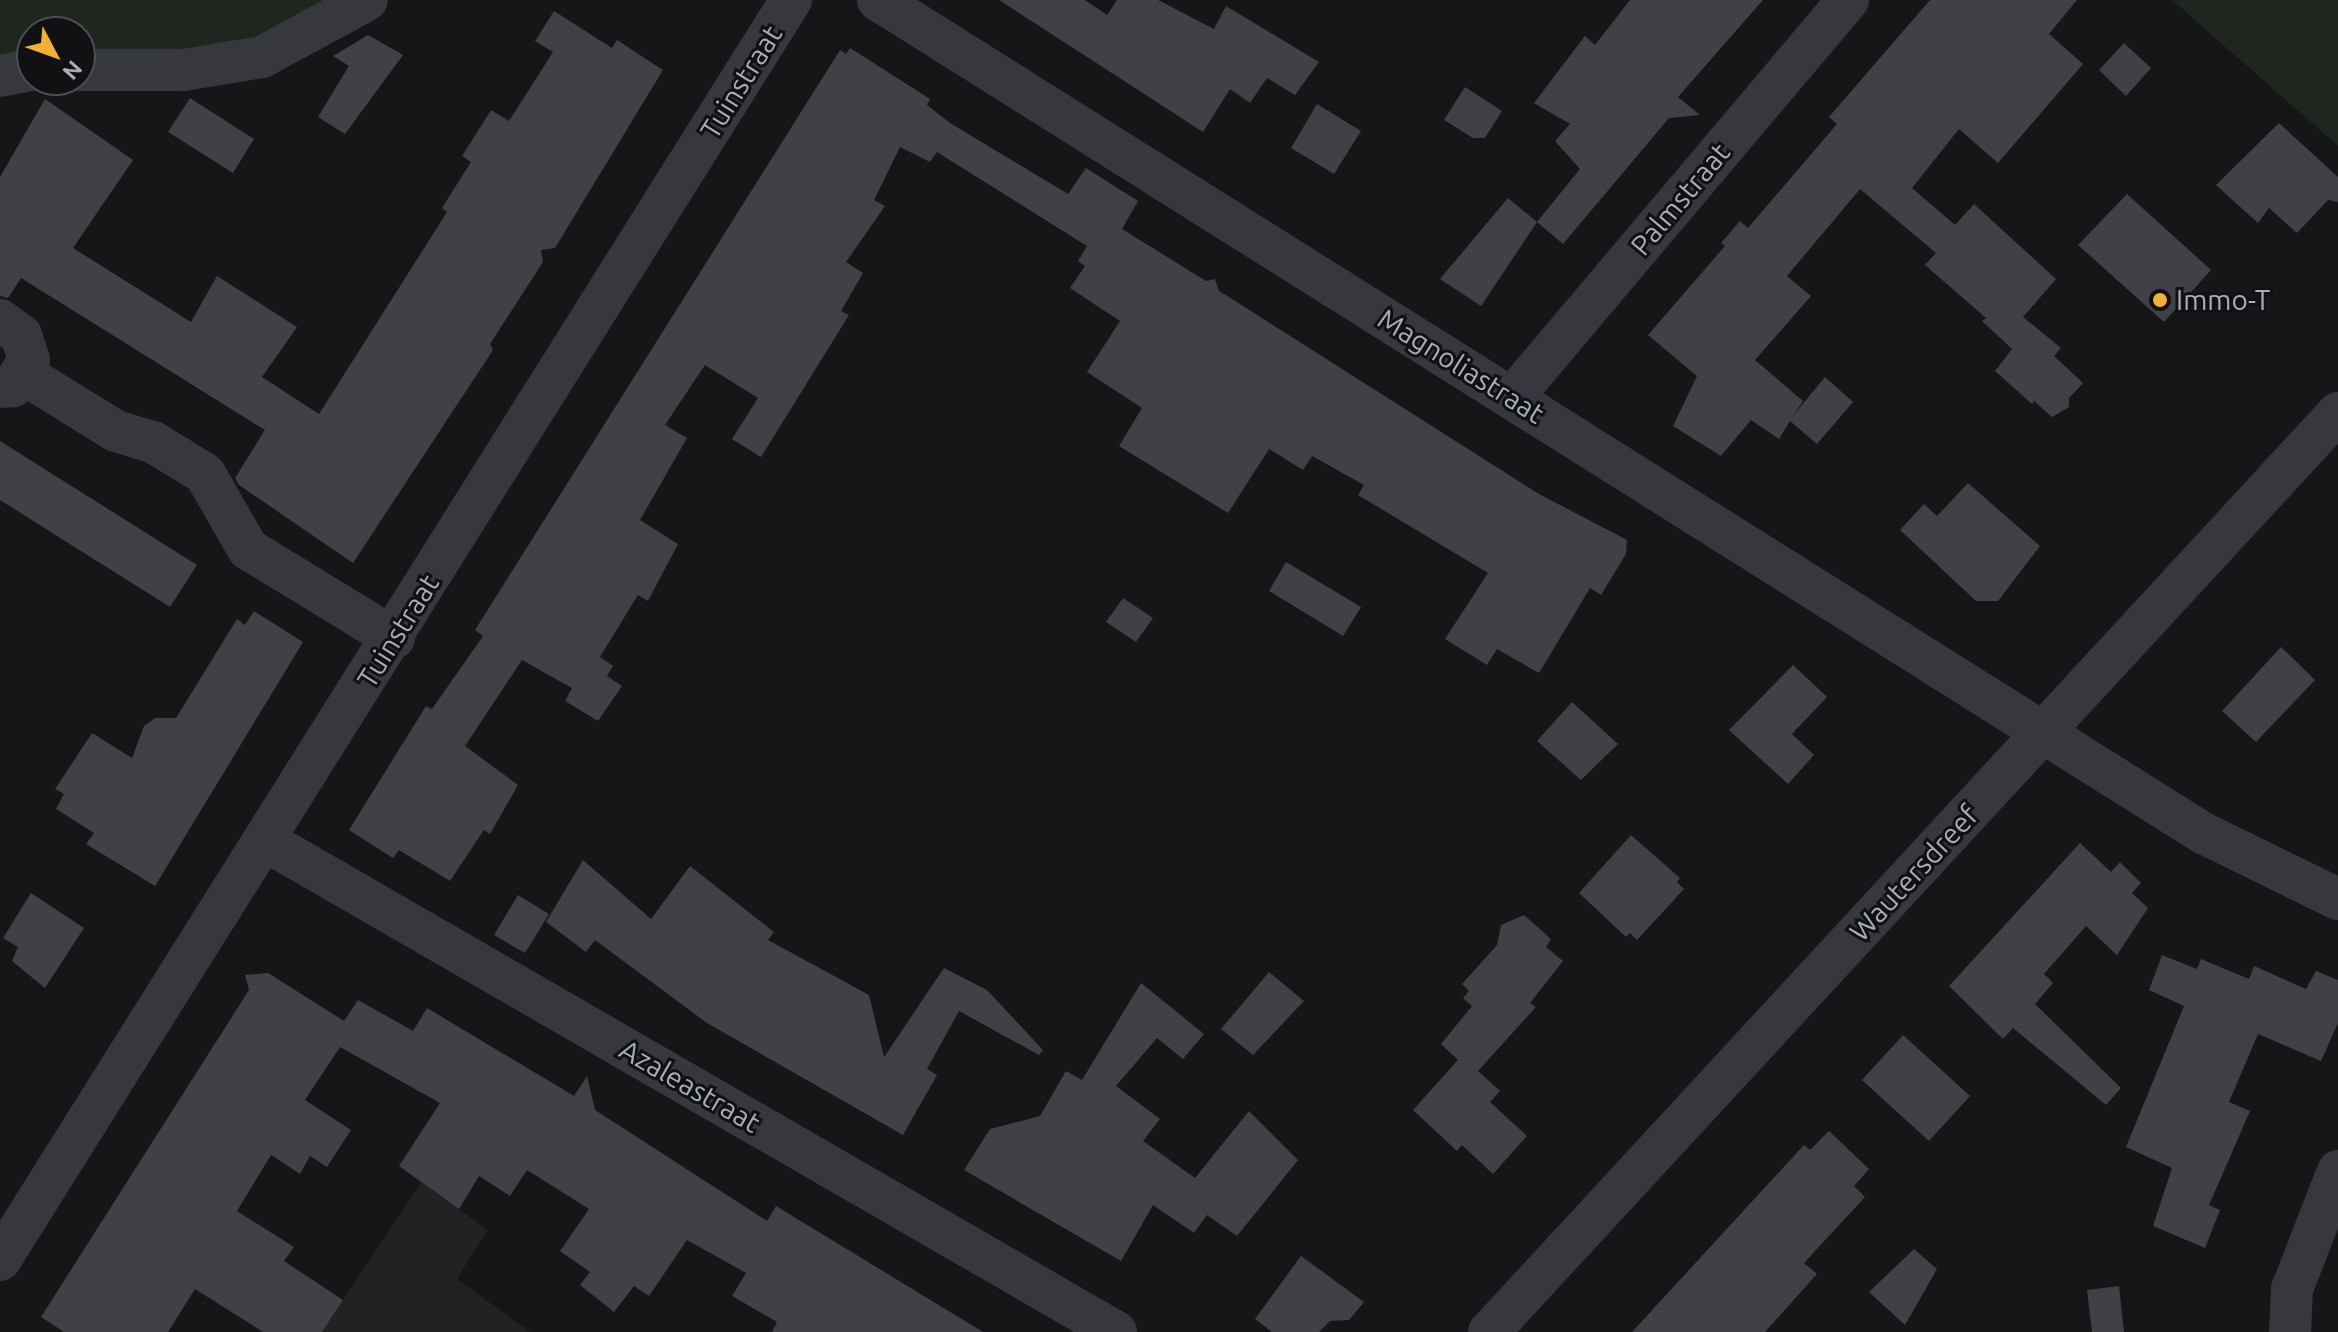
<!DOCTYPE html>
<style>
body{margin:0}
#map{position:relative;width:2338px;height:1332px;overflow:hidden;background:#161618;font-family:Ubuntu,sans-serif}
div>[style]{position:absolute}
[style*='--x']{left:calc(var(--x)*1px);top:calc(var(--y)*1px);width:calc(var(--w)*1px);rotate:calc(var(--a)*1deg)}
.built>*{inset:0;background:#222225}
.green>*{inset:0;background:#1e261f}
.building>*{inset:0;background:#404145}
.minor>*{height:42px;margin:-21px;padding:0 21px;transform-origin:21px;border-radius:21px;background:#37383d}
.dots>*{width:22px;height:22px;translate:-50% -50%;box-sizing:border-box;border:4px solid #111113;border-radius:50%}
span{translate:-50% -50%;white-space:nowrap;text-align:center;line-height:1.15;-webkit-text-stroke:6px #111113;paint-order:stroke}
.street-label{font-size:28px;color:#a8adb8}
.poi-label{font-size:28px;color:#a8adb8}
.left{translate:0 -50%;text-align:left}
.north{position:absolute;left:16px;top:16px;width:80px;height:80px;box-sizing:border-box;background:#111113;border:2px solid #4d4f55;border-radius:50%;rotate:131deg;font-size:22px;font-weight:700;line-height:32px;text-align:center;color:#a8adb8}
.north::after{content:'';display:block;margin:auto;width:28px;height:36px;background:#f2b134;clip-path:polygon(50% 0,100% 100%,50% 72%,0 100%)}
</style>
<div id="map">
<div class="built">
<div style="clip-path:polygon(421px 1182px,488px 1230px,457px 1279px,530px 1332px,322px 1332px)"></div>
</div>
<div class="green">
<div style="clip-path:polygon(0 0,340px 0,285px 34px,201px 56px,80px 55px,80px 32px,32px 32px,32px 57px,0 62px)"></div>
<div style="clip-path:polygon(2172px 0,2338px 0,2338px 146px)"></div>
</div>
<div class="building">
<div style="clip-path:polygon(999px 0,1085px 0,1107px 15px,1117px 0,1158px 0,1214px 29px,1226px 6px,1319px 62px,1295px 95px,1267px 78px,1250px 103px,1230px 89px,1203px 132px)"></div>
<div style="clip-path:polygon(1630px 0,1763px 0,1678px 97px,1700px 115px,1669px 118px,1563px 244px,1537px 222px,1580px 169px,1555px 141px,1570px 124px,1534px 103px,1585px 36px,1595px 45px)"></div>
<div style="clip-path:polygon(1930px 0,2077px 0,2049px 34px,2083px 64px,1998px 163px,1959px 129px,1912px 188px,1955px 225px,1974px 204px,2056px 279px,2023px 317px,2061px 348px,2054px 356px,2083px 383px,2069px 398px,2069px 407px,2052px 417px,2034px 401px,2032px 404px,1995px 371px,2012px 349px,1982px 321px,1986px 318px,1925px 265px,1936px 253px,1860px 189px,1787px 276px,1811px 296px,1755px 360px,1803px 401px,1792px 417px,1825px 377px,1853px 402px,1817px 444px,1790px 421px,1779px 439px,1751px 420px,1721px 456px,1673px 426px,1697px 376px,1648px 335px,1725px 246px,1721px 243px,1740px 221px,1748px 228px,1837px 124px,1829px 117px)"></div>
<div style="clip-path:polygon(554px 11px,612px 48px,617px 40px,663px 70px,555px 248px,541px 250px,543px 262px,490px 344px,493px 350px,353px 563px,239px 485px,235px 478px,265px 430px,21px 278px,8px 298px,0 296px,0 177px,45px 99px,133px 160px,73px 248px,191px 322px,217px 276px,297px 327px,262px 377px,319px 414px,447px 212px,442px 208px,471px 162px,462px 156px,491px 110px,509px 121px,553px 52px,535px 41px)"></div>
<div style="clip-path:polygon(368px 35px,403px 55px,345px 134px,318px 117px,349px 66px,333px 56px)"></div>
<div style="clip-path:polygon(2124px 43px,2151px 68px,2126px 96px,2099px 70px)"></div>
<div style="clip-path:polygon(850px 48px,930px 99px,927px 105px,950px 123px,1068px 194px,1086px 168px,1138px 201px,1122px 229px,1206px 281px,1215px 279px,1219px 291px,1232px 299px,1539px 494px,1627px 540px,1626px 554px,1601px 595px,1590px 588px,1539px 673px,1497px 649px,1487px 665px,1445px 639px,1488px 573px,1358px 495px,1364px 485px,1312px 456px,1303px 470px,1269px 449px,1228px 513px,1119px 446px,1142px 408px,1087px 372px,1120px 321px,1070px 288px,1085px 266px,1078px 261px,1087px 246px,937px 152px,930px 162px,900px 147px,874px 200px,885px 206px,846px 262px,863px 273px,841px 311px,849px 315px,761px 457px,732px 439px,758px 398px,705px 365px,665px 425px,687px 438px,640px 520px,678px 544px,648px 601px,638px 595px,600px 657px,613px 666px,607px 676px,622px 686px,598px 721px,565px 701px,572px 688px,522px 660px,465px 746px,518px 785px,490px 834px,484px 830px,450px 881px,399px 850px,393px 858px,349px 830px,426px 706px,432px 709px,483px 636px,475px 630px,840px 50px,846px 54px)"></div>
<div style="clip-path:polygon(1465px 87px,1502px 111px,1485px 138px,1473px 138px,1444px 120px)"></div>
<div style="clip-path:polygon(190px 98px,254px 139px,233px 173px,168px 132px)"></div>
<div style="clip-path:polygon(1317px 104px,1361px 131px,1334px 174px,1291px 148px)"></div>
<div style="clip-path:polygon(2279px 123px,2338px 177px,2338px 202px,2328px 200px,2297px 233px,2269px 208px,2258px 223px,2216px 185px)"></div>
<div style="clip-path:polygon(2127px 194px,2211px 270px,2164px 322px,2078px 245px)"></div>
<div style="clip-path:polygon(1508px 198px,1537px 222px,1481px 306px,1440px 279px)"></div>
<div style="clip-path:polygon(0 441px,197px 565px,170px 607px,0 500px)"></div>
<div style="clip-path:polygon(1968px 483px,2040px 546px,1998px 601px,1976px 601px,1900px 530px,1924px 504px,1937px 516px)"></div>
<div style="clip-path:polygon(1286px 562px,1361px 607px,1343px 636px,1269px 591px)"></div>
<div style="clip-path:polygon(1123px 598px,1153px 618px,1136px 642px,1106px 622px)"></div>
<div style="clip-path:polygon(254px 611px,303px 642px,155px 886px,86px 844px,94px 833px,56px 809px,64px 794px,55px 789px,92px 733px,132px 758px,144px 726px,155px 718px,176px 718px,237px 619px,245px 625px)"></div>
<div style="clip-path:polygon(2281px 647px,2315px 680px,2256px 742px,2222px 711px)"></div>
<div style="clip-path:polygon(1793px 665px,1827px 697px,1792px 734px,1814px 755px,1788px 784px,1729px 730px)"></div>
<div style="clip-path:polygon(1572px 702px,1618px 744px,1581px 780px,1537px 741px)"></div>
<div style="clip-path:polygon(1631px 835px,1680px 878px,1677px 882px,1684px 889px,1637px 940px,1630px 933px,1626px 937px,1579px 893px)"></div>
<div style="clip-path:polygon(2080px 843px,2111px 872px,2120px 862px,2141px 883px,2132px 893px,2148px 908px,2117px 955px,2086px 926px,2044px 974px,2053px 983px,2035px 1004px,2121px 1088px,2106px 1105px,2013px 1028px,2003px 1039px,1949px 986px)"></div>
<div style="clip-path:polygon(583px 860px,651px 919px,690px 866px,774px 932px,768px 940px,869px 995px,884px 1057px,944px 968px,987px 990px,1043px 1050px,1039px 1055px,959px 1011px,927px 1069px,937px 1075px,903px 1135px,707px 1023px,595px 940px,586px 952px,546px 922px)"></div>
<div style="clip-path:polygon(31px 893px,84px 928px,45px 988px,12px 961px,18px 947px,3px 938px)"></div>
<div style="clip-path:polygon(518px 895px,549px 914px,525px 953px,494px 935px)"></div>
<div style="clip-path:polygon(1524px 915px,1551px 939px,1546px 947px,1563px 961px,1530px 1003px,1536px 1007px,1478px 1071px,1500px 1091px,1490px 1102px,1527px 1136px,1493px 1174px,1462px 1145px,1457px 1151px,1413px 1110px,1458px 1060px,1441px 1044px,1472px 1006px,1463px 998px,1469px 991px,1462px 984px,1497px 945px,1501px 925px)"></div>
<div style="clip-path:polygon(2162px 955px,2197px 969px,2201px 959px,2249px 979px,2254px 966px,2306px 989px,2316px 971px,2338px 980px,2338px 1023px,2321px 1061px,2258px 1034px,2229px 1102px,2250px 1111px,2209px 1205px,2220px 1210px,2205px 1248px,2153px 1226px,2172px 1168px,2126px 1147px,2184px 1006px,2149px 990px)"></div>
<div style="clip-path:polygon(1269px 972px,1304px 1001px,1253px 1055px,1221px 1029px)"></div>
<div style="clip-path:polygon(268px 973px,344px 1021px,358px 1000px,413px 1031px,427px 1008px,574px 1096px,587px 1076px,595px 1110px,767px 1221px,776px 1206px,983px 1332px,772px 1332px,777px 1322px,732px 1296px,746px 1273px,687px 1240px,649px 1296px,634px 1286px,614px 1312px,580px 1285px,590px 1272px,560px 1251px,589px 1209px,527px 1170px,510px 1196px,479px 1176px,459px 1209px,399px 1166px,440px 1103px,340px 1047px,305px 1100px,351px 1130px,327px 1167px,310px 1156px,300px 1174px,271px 1155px,237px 1211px,294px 1247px,284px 1261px,343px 1300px,322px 1332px,263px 1332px,195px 1289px,168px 1332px,64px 1332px,41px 1317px,249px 990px,245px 975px)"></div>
<div style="clip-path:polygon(1141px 983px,1204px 1034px,1183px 1059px,1157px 1038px,1116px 1086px,1160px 1119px,1143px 1141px,1195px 1178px,1249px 1111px,1298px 1160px,1237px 1236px,1207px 1215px,1194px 1233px,1153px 1205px,1121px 1261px,964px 1170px,990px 1129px,1040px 1116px,1066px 1071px,1082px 1080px)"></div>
<div style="clip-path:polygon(1903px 1035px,1970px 1096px,1929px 1141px,1862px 1080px)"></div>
<div style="clip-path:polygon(1829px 1131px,1869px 1169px,1854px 1186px,1865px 1197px,1804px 1263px,1817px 1274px,1765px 1332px,1632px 1332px,1804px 1145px,1810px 1150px)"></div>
<div style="clip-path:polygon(1914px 1249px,1937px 1269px,1905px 1325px,1869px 1292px)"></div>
<div style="clip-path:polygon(1301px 1256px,1364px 1302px,1349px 1320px,1330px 1321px,1319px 1332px,1272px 1332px,1255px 1319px)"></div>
<div style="clip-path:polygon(2119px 1286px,2124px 1332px,2092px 1332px,2087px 1290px)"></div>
</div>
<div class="minor">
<div style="--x:878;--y:0;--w:1565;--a:32.16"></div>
<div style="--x:2203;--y:833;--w:150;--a:26.1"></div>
<div style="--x:80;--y:70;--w:103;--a:0"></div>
<div style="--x:183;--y:70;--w:80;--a:-9.3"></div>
<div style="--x:262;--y:57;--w:119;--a:-28.5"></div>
<div style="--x:0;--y:76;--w:33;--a:-11"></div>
<div style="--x:0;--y:320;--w:26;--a:36"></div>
<div style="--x:21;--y:335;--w:26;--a:72"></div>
<div style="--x:29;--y:360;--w:31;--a:122"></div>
<div style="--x:13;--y:386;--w:8;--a:173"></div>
<div style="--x:22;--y:373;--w:110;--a:31.7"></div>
<div style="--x:116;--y:431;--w:39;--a:17"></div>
<div style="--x:153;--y:442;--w:61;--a:31.6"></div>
<div style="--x:205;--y:474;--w:86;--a:60.2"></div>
<div style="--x:248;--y:549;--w:171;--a:31.4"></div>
<div style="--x:1512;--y:398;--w:521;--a:-49.83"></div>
<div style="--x:264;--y:840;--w:984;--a:30"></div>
<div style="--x:0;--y:1260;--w:1488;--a:-57.88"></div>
<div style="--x:1489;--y:1332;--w:1251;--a:-47.27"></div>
<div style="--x:2290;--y:1332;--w:43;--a:-87.3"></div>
<div style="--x:2292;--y:1289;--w:127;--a:-68.7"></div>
</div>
<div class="dots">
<div style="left:2160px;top:300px;background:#f2b134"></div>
</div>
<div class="street-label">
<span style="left:741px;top:82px;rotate:-58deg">Tuinstraat</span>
<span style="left:1680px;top:199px;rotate:-50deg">Palmstraat</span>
<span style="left:1461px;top:366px;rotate:32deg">Magnoliastraat</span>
<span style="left:398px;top:631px;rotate:-58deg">Tuinstraat</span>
<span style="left:1914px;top:873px;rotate:-47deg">Wautersdreef</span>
<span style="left:690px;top:1086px;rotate:30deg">Azaleastraat</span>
</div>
<div class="poi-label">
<span class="left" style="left:2176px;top:300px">Immo-T</span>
</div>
<div class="north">N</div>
</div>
